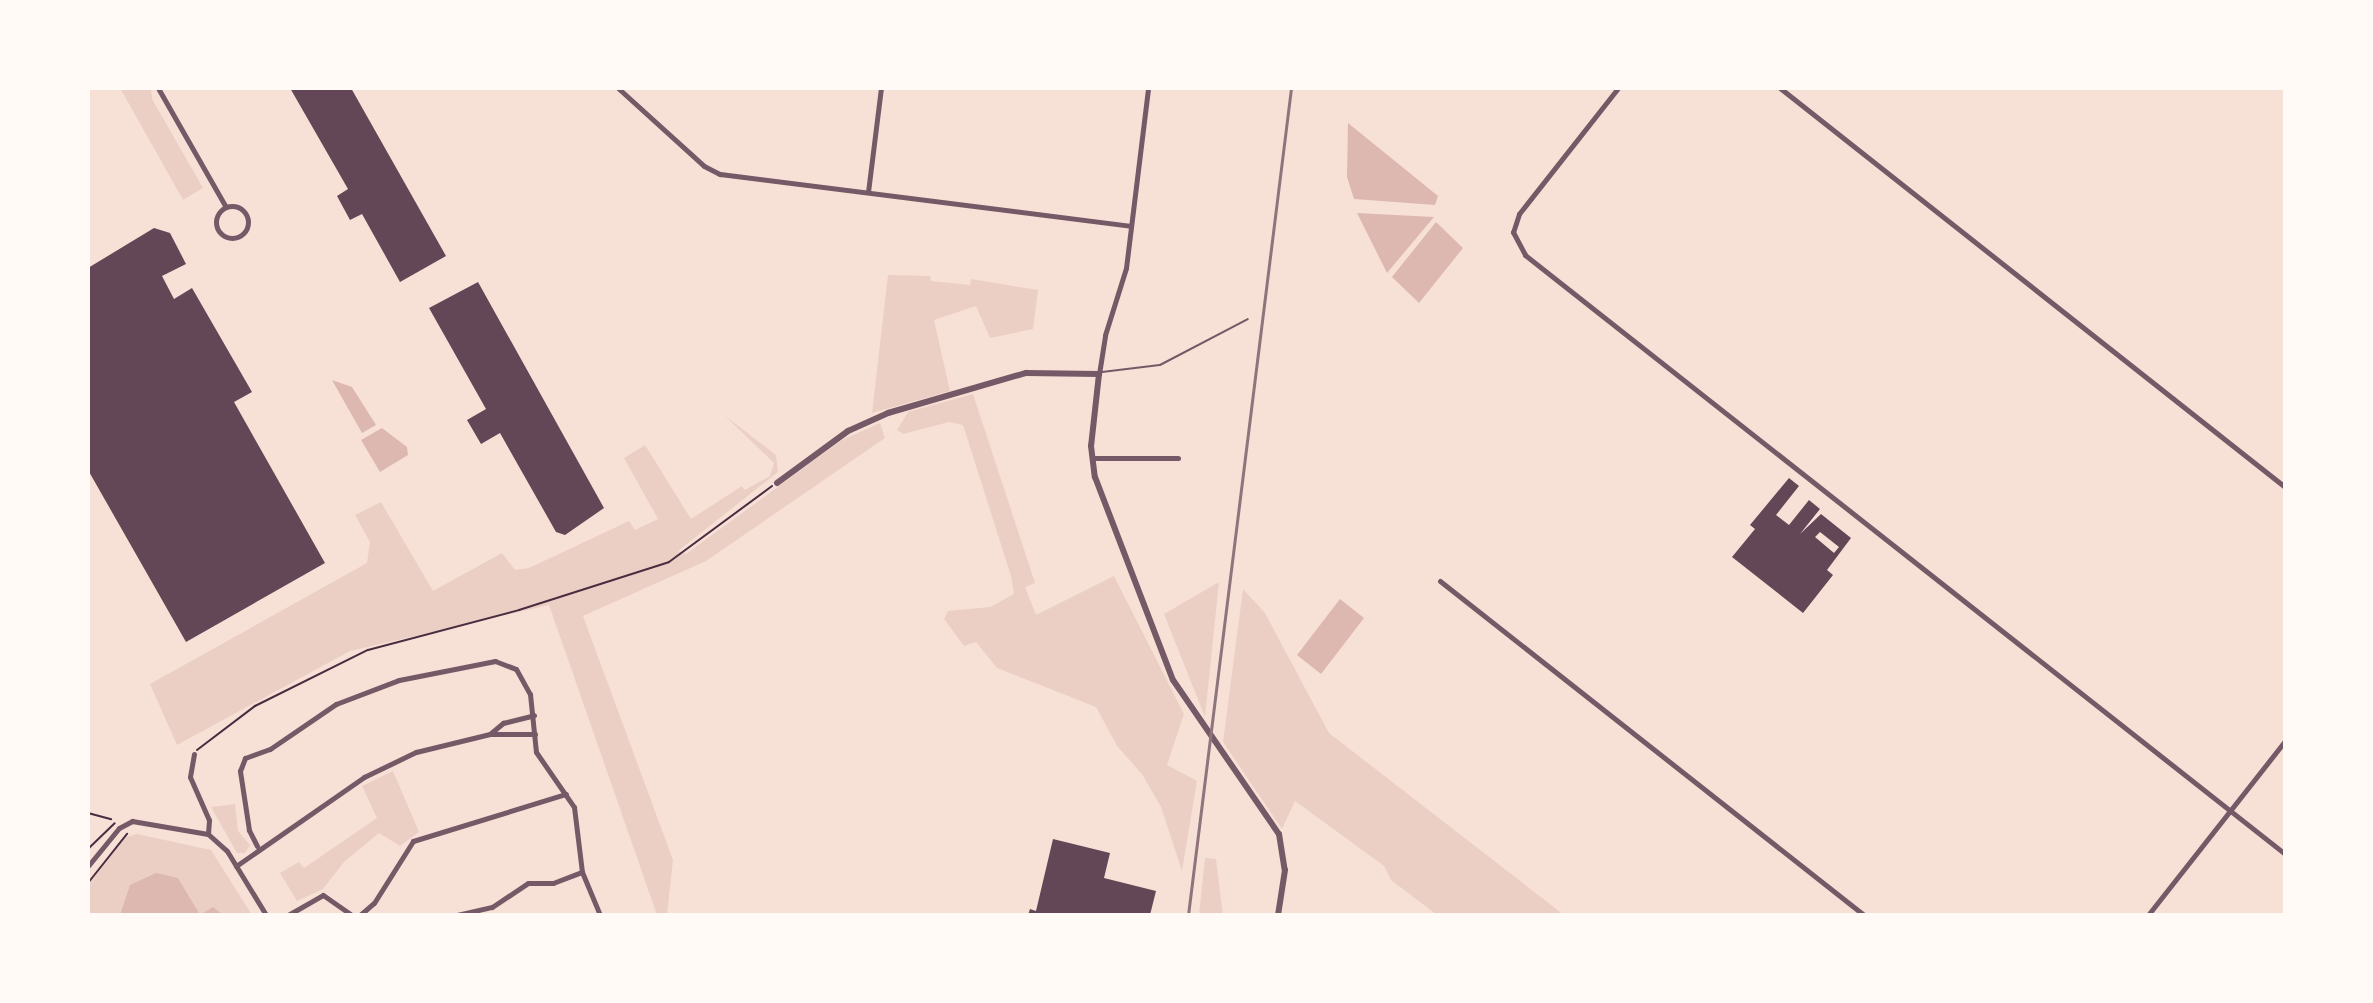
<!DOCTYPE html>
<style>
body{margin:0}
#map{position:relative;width:2373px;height:1003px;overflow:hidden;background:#f7e1d7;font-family:"Source Serif 4",serif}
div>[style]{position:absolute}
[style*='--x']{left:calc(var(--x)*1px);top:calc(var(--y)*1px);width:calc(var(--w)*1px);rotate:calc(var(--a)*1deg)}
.green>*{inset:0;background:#ebcfc5}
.water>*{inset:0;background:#dcb8b0}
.building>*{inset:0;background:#644757}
.path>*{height:2px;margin:-1px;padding:0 1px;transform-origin:1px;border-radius:1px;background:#4a2c40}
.service>*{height:2px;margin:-1px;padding:0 1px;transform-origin:1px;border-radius:1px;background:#755966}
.minor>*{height:5px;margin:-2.5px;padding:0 2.5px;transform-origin:2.5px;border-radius:2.5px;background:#755966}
.minor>.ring{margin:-2.5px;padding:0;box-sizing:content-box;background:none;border:5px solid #755966;border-radius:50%}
.tertiary>*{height:6px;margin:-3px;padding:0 3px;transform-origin:3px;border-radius:3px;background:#755966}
.rail>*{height:3px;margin:-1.5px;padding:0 1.5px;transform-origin:1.5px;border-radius:1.5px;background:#8f747c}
span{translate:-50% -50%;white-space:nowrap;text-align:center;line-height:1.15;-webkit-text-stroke:7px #fffaf5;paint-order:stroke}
.frame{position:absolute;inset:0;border:90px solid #fffaf5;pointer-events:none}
</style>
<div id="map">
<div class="green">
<div style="clip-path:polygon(120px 88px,151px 88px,152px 99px,203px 188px,183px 200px)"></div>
<div style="clip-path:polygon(888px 275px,930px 276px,931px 281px,970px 285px,971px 279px,1038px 290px,1033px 329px,990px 338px,976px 306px,934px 320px,950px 391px,872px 413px)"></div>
<div style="clip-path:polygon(973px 394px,1035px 583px,1025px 587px,1036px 615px,1114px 576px,1184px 714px,1167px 765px,1197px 781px,1182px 871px,1161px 807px,1142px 774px,1117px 746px,1096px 707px,997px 668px,976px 642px,964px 646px,944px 619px,948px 611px,990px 607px,1014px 594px,1011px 576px,963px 425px,949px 422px,903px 434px,897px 430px,908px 412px)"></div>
<div style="clip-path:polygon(724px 415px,776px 455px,778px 472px,678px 551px,686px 554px,842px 440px,880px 423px,885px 438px,706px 561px,583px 616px,673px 860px,667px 915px,657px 915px,549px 605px,350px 651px,177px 745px,150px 684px,367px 563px,370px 542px,355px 515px,381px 502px,433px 591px,502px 553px,515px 570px,529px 568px,629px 521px,635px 530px,658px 519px,624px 458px,645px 445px,691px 519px,742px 486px,745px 490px,770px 476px,774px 463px)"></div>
<div style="clip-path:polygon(1219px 582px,1205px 717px,1164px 614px)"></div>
<div style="clip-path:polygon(1243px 589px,1265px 613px,1329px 733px,1564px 915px,1437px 915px,1391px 880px,1384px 866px,1295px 801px,1282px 829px,1223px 742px)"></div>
<div style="clip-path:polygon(393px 771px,419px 832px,400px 846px,379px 833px,344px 862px,323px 889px,297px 901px,280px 873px,299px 862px,304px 868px,377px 818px,362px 786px)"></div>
<div style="clip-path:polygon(235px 804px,238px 831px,250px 845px,245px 853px,237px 853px,211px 807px)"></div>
<div style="clip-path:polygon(137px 834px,211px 850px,252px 915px,88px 915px,88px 885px,126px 837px)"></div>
<div style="clip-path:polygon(1205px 858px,1216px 859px,1223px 915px,1199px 915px)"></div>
</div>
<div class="water">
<div style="clip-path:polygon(1348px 123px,1438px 196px,1435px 205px,1354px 199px,1347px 177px)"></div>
<div style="clip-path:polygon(1357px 213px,1434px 217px,1387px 273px)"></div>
<div style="clip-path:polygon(1436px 222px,1463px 248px,1419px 303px,1392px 277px)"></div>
<div style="clip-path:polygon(332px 380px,352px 387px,376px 425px,362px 433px)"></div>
<div style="clip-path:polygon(382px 428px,407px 447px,408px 455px,380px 472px,361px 440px)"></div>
<div style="clip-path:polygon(1340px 599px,1364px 618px,1321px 674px,1297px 655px)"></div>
<div style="clip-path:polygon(156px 873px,178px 878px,200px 915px,213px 907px,223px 915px,120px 915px,130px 885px)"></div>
</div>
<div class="building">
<div style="clip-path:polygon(290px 88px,351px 88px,446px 256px,400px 282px,362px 214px,350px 220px,337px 196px,348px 189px)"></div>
<div style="clip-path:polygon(154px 228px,170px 233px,186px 264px,162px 276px,174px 299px,192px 288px,252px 392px,234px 402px,325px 563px,186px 642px,88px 470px,88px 268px)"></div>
<div style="clip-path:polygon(478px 282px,604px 508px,565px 535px,556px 532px,500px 433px,481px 444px,467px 420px,486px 409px,429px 308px)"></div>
<div style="clip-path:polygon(evenodd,1789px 478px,1799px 486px,1776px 515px,1789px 525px,1809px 500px,1820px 509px,1800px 534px,1821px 514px,1851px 538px,1827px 570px,1833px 575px,1803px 613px,1732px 557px,1755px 529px,1750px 525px,1789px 478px,1820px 532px,1839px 547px,1834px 553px,1815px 537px,1820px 532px)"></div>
<div style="clip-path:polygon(1053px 839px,1110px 853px,1104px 878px,1156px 891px,1150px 915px,1028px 915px,1030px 909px,1036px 911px)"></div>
</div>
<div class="path">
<div style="--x:197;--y:750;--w:73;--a:-37.2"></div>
<div style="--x:255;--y:706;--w:126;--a:-26.4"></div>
<div style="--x:368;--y:650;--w:156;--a:-14.8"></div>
<div style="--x:519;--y:610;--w:157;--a:-17.7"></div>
<div style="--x:669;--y:562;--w:128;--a:-36.4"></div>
<div style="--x:88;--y:813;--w:24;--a:15"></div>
<div style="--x:88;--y:849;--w:37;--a:-44"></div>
<div style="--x:88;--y:883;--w:63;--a:-51.5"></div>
</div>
<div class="service">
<div style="--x:1102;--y:372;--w:58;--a:-6.9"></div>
<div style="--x:1160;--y:365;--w:99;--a:-27.6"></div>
</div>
<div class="minor">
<div style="--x:158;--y:88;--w:137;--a:60.3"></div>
<div style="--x:618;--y:88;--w:116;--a:42.2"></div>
<div style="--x:704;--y:166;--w:18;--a:27"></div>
<div style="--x:720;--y:174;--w:414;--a:7.2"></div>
<div style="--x:1618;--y:88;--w:160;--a:128.2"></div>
<div style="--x:1519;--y:214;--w:19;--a:108"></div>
<div style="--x:1513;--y:232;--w:26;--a:62"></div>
<div style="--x:1525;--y:255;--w:968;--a:38.24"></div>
<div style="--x:1780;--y:88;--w:644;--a:38.31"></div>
<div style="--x:868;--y:192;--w:105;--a:-82.9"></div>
<div class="ring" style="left:216px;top:206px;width:27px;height:27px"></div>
<div style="--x:1099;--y:374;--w:39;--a:-81"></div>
<div style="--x:1105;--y:335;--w:70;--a:-72.6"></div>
<div style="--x:1126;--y:268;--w:181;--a:-83"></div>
<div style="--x:1092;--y:458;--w:86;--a:0"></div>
<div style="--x:1440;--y:581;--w:540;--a:38.23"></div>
<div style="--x:491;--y:733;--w:16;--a:-40"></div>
<div style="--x:503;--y:723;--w:32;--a:-14"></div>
<div style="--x:194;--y:754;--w:23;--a:100"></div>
<div style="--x:190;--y:777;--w:47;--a:66.2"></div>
<div style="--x:209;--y:820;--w:14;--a:94"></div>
<div style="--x:257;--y:846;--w:18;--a:-117"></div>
<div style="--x:249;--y:830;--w:60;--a:-98.7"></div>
<div style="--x:240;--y:771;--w:14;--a:-69"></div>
<div style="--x:245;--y:758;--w:27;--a:-20"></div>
<div style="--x:270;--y:749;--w:80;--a:-34.3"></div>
<div style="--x:336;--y:704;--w:67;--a:-20.9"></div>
<div style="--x:399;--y:680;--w:98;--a:-11.2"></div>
<div style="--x:495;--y:661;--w:22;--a:21"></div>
<div style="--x:516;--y:669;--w:29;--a:61"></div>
<div style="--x:530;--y:694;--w:58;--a:84.1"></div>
<div style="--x:536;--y:752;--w:67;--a:55.4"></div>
<div style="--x:574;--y:807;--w:65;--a:83"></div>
<div style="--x:88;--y:866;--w:49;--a:-50.8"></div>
<div style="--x:119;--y:828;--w:15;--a:-28"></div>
<div style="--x:132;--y:821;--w:77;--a:9.7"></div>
<div style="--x:208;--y:834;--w:25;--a:42"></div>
<div style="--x:227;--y:851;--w:75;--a:58.6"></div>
<div style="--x:236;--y:866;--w:156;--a:-34.8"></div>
<div style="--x:364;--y:777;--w:58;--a:-25.7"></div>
<div style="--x:416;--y:752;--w:76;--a:-13.7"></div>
<div style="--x:490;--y:734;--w:45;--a:0"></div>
<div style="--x:582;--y:872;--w:47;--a:67.3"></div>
<div style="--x:288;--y:915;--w:40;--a:-29.7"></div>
<div style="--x:323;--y:895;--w:35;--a:35"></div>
<div style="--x:360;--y:915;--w:18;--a:-41"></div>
<div style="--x:374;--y:903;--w:73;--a:-57.8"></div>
<div style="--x:413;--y:841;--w:160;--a:-17.1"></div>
<div style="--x:457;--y:915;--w:36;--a:-13"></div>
<div style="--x:492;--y:907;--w:43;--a:-33.7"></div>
<div style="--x:528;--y:883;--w:25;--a:0"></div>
<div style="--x:553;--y:883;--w:31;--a:-21"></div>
<div style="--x:2148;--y:915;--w:221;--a:-51.8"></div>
</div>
<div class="tertiary">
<div style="--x:777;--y:483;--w:88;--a:-36.2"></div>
<div style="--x:848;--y:431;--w:44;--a:-24.2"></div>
<div style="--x:888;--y:413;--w:144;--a:-16.2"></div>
<div style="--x:1026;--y:373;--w:73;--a:0.8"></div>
<div style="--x:1099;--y:374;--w:72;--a:96.3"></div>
<div style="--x:1091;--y:446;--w:31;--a:83"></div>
<div style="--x:1095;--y:477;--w:217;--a:69"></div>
<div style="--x:1173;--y:680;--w:187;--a:55.5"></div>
<div style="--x:1279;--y:834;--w:36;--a:81"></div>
<div style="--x:1285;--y:870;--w:46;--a:98.8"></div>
</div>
<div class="rail">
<div style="--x:1188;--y:915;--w:833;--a:-82.9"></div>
</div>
<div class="frame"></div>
</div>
